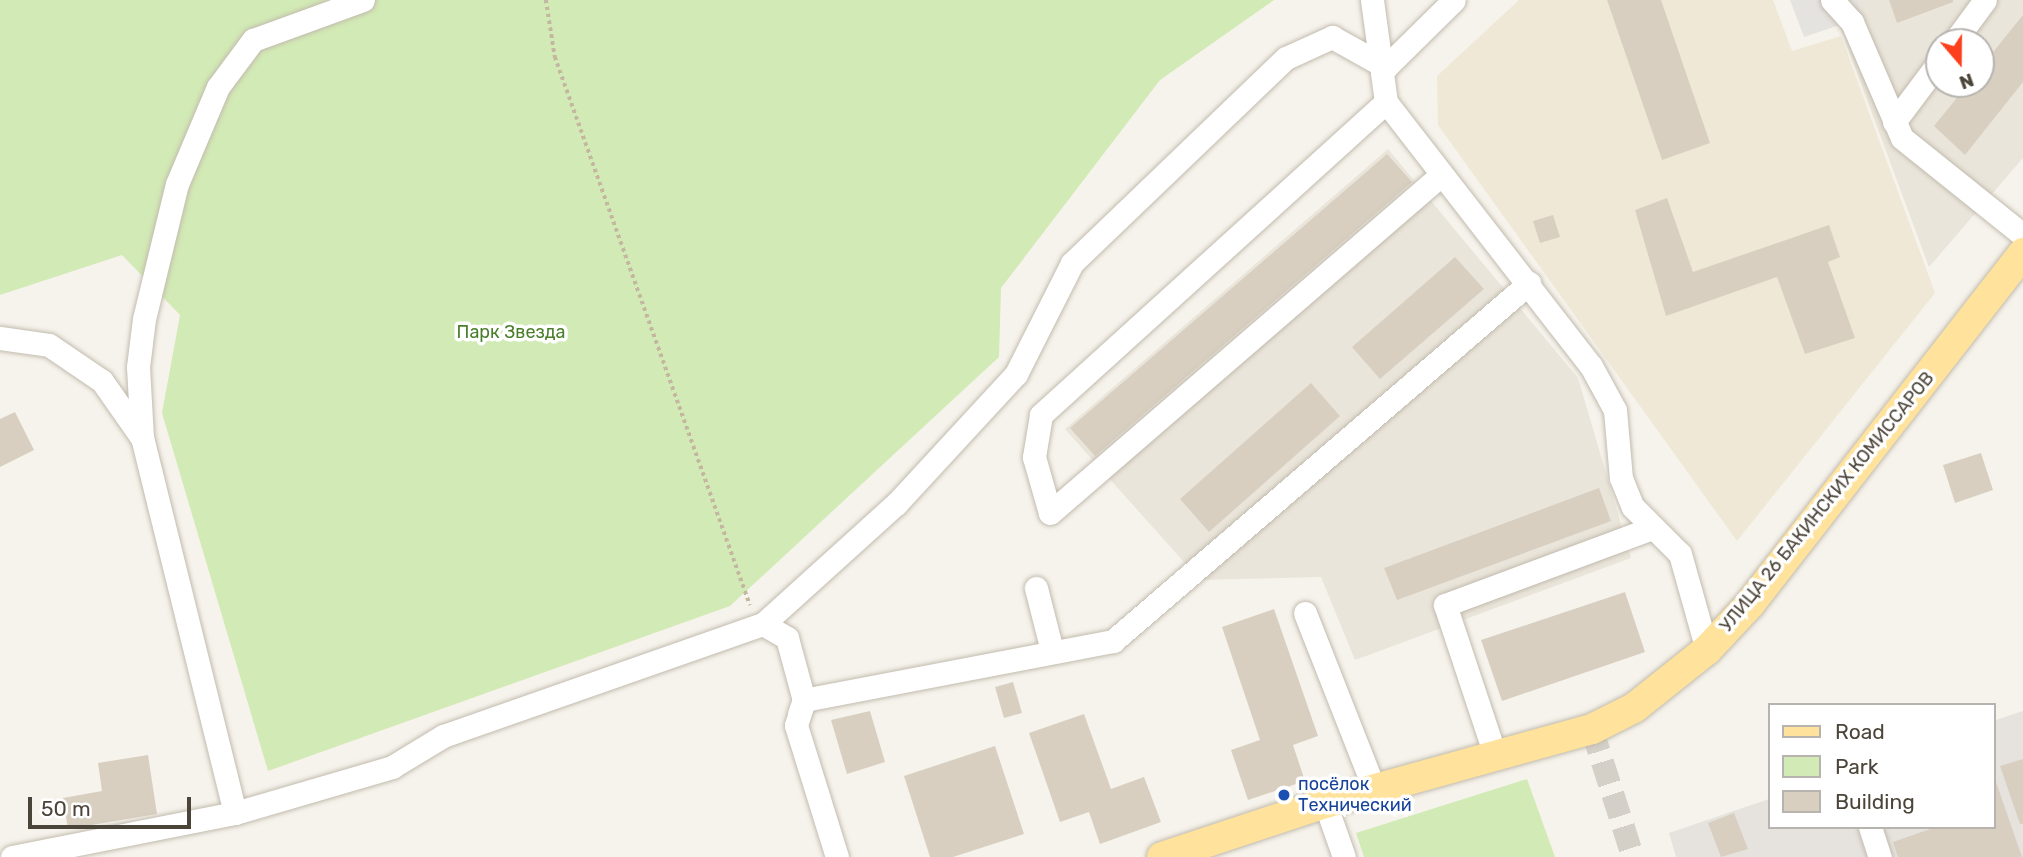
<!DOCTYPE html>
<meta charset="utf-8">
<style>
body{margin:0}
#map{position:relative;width:2023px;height:857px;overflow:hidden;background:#f6f3ec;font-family:Rubik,sans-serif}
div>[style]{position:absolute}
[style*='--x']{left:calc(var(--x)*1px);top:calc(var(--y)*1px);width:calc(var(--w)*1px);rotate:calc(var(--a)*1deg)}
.residential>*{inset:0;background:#eae5da}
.industrial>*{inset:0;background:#e6e2dd}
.education>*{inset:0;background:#efe8d6}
.green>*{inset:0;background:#d2eab5}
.parking>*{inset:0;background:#e5e3e0}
.building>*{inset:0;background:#d8cfc1}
.minor-tunnel>*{height:23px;margin-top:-11.5px;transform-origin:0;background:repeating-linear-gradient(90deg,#d4d0c8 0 23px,transparent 0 34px)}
.path>*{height:3.5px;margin-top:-1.75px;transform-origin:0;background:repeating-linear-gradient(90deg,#c4b79f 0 3.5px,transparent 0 7px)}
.roads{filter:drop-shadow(0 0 2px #c2bbae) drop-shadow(0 0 2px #c2bbae)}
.minor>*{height:23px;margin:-11.5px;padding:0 11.5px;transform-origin:11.5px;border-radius:11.5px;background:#fff}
.major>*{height:30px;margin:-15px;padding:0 15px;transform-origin:15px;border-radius:15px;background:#ffe39c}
.dots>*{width:19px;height:19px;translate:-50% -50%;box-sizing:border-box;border:4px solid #fff;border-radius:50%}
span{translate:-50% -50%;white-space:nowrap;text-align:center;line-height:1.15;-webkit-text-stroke:7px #fff;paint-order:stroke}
.park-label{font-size:18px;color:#4a7f2a}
.street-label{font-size:18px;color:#4b4439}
.transit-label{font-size:18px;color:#164399}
.left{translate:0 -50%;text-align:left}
.legend{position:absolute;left:1768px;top:703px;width:228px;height:126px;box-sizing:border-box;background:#fff;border:2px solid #b7b4b0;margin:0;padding:9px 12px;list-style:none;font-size:21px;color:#4b4439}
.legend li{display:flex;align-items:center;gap:14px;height:35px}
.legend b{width:35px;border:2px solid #b7b4b0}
.north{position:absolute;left:1925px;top:28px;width:70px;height:70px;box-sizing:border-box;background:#fff;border:2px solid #b7b4b0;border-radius:50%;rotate:160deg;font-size:19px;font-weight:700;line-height:28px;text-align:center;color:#4b4439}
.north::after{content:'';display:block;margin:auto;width:24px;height:32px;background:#fc3f1d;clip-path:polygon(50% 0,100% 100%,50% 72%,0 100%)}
.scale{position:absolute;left:28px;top:797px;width:163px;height:32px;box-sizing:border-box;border:4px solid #4b4439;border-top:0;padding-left:9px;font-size:21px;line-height:24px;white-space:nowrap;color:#4b4439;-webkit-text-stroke:5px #fff;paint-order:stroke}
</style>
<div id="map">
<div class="residential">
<div style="clip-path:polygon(evenodd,1830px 0,2023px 0,2023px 158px,1929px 267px,1830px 0,1939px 42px,1981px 42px,1981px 84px,1939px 84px,1939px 42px)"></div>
<div style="clip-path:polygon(1388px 149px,1578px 378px,1631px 558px,1355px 660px,1321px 577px,1200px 580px,1065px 429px)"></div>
</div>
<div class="industrial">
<div style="clip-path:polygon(2023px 711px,2023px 857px,1676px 857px,1669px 833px,1769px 799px,1769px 827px,1993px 827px,1993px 721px)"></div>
</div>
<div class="education">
<div style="clip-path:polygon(1519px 0,1773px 0,1792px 51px,1841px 36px,1935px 293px,1737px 541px,1438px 125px,1437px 76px)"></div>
</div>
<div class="green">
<div style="clip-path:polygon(0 0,1274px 0,1160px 80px,1001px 288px,999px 357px,730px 606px,268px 771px,162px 413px,180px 315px,122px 255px,0 295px)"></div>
<div style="clip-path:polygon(1527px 779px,1555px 857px,1364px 857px,1356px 833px)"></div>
</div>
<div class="parking">
<div style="clip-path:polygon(1790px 0,1857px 0,1863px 17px,1804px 37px)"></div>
</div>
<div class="building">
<div style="clip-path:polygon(1607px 0,1661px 0,1710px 143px,1662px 160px)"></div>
<div style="clip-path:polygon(1889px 0,1953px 0,1953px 2px,1897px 23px)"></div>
<div style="clip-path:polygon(2023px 15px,2023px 82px,1965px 155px,1934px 126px,1968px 84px,1981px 84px,1981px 67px)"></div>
<div style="clip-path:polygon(1387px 154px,1412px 182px,1095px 456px,1070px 428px)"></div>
<div style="clip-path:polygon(1667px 198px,1693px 272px,1829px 225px,1840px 257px,1828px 262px,1855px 338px,1805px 354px,1777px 277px,1666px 316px,1635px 210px)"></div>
<div style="clip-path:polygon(1553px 215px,1560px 237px,1540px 243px,1533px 221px)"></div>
<div style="clip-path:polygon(1455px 257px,1484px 289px,1380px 379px,1352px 347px)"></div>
<div style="clip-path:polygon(1311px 383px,1340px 416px,1209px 532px,1180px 499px)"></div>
<div style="clip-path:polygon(15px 412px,34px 450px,0 467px,0 419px)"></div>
<div style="clip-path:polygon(1981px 453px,1993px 490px,1955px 503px,1943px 465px)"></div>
<div style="clip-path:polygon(1599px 488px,1611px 521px,1397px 600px,1384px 568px)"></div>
<div style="clip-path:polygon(1625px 592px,1645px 652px,1502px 701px,1481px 640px)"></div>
<div style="clip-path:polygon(1274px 609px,1318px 736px,1293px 745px,1305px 781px,1248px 800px,1231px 750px,1260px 740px,1222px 627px)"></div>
<div style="clip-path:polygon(1013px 682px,1022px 713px,1004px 718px,995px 687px)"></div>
<div style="clip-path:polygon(870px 711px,885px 762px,847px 774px,831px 720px)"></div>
<div style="clip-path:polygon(1084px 714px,1111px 789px,1144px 777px,1161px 822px,1100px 844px,1089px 812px,1060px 822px,1029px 733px)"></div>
<div style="clip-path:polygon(995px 746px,1024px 834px,953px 857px,930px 857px,904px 776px)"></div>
<div style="clip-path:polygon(148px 755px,157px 814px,68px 829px,63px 798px,102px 791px,98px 763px)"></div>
<div style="clip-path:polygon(2023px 759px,2023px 824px,2020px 824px,2000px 766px)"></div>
<div style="clip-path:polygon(1996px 782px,2022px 857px,1898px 857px,1893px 842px,1936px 827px,1993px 827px)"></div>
<div style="clip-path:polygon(1734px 813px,1748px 849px,1721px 857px,1708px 823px)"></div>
</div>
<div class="minor-tunnel">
<div style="--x:1592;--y:729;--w:134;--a:72.2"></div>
</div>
<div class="path">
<div style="--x:546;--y:0;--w:58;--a:81"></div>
<div style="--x:555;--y:57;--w:582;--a:70.41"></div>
</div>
<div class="roads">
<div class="minor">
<div style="--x:1372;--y:0;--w:103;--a:82.2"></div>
<div style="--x:1386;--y:102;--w:334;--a:52.2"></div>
<div style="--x:1591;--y:366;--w:50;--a:61.4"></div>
<div style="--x:1615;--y:410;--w:68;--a:85"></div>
<div style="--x:1621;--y:478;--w:31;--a:68"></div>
<div style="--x:1633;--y:507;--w:66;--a:45"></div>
<div style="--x:1680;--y:554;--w:100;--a:74.3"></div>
<div style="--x:1832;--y:0;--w:30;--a:48"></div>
<div style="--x:1852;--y:22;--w:126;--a:66.7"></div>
<div style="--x:1902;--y:138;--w:155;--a:38.7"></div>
<div style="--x:1954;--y:42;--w:52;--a:-53.6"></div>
<div style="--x:1386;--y:67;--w:95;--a:-44.6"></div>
<div style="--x:1386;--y:102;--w:466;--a:137.8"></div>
<div style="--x:1041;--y:415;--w:43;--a:99.5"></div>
<div style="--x:1034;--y:457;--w:58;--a:74.1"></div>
<div style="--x:1050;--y:513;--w:517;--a:-40.84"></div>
<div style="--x:1894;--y:122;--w:75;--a:-53.1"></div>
<div style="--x:0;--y:338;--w:49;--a:8.1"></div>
<div style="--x:49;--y:345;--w:64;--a:34.2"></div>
<div style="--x:102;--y:381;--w:70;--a:54.9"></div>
<div style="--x:1036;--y:588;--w:65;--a:75.7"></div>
<div style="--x:1305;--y:613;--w:188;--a:68.5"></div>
<div style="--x:763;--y:624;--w:28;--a:30"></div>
<div style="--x:787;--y:638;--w:64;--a:74.7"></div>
<div style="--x:804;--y:700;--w:15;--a:110"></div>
<div style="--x:1495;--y:755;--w:158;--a:-108.4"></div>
<div style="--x:1445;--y:605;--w:221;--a:-20.4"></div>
<div style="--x:1325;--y:803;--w:57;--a:70.6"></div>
<div style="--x:235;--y:813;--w:164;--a:-16.3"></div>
<div style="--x:392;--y:767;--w:60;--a:-31.3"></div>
<div style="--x:443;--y:736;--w:339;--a:-19.3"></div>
<div style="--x:763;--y:624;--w:179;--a:-42.1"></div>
<div style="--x:896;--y:504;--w:177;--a:-47.3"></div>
<div style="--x:1016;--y:374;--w:124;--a:-63.2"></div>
<div style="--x:1072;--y:263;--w:296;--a:-43.8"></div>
<div style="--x:1286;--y:58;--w:51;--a:-24.5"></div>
<div style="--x:1332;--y:37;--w:62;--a:29.1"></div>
<div style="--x:1870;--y:827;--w:32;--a:72"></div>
<div style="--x:12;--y:857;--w:227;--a:-11.2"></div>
<div style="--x:235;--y:813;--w:386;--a:-103.9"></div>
<div style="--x:142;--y:438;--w:71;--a:-93.2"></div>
<div style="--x:138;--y:367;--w:48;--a:-82.9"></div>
<div style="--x:144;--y:319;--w:139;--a:-76.3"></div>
<div style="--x:177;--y:184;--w:105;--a:-67.1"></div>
<div style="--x:218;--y:87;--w:59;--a:-53.3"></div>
<div style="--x:253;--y:40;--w:117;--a:-20"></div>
<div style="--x:837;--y:857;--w:138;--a:-107.3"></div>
<div style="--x:796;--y:725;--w:26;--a:-72"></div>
<div style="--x:804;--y:700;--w:315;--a:-10.8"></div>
<div style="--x:1113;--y:641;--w:549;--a:-40.71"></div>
</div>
<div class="major">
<div style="--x:1162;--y:857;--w:172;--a:-18.3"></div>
<div style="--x:1325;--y:803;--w:277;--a:-15.5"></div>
<div style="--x:1592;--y:729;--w:47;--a:-26.6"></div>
<div style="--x:1634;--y:708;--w:93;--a:-38.5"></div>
<div style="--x:1707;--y:650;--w:63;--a:-46.9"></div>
<div style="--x:1750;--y:604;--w:445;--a:-52.1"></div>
</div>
</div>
<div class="dots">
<div style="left:1284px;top:795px;background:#1a4fb4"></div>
</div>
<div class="park-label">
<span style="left:511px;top:332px">Парк Звезда</span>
</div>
<div class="street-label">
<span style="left:1827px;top:502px;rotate:-51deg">УЛИЦА 26 БАКИНСКИХ КОМИССАРОВ</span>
</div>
<div class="transit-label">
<span class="left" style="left:1298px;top:795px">посёлок<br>Технический</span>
</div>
<ul class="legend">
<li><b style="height:9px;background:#ffe39c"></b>Road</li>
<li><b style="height:19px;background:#d2eab5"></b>Park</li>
<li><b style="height:19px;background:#d8cfc1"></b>Building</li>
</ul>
<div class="north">N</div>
<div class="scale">50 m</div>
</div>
